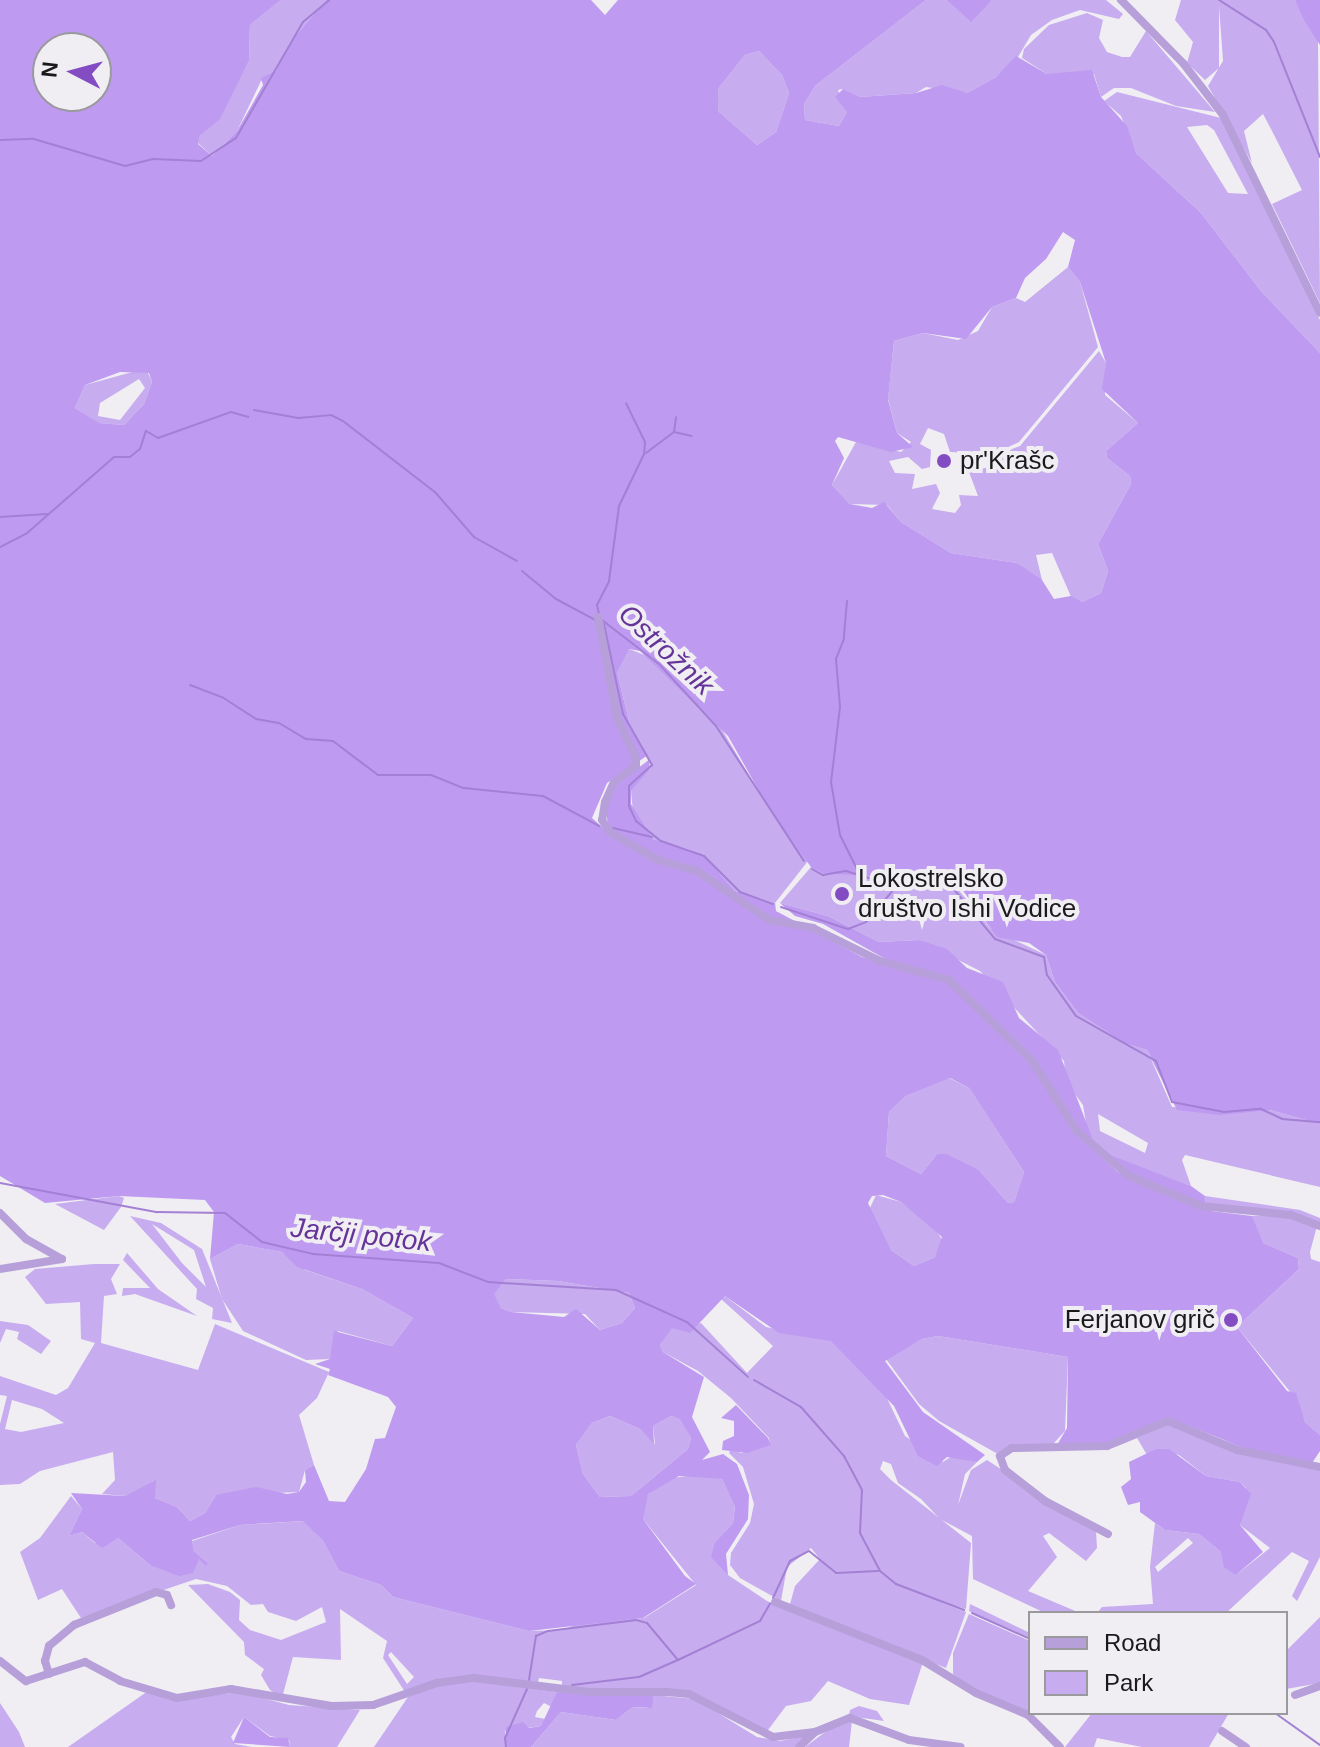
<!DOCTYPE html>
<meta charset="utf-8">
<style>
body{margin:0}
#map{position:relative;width:1320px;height:1747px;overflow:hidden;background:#f0eef3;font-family:Arial,sans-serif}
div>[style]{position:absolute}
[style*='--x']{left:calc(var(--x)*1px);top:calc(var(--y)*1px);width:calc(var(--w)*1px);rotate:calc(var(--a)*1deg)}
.green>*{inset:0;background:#c7acf0}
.forest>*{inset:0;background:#be9af1}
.stream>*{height:2px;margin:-1px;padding:0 1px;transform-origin:1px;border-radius:1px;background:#a380d4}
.minor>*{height:8px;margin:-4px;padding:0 4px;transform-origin:4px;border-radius:4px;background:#b7a0d9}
.dots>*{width:22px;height:22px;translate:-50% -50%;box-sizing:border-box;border:4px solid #f0eef3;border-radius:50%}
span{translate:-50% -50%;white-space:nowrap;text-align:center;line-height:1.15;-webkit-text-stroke:8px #f0eef3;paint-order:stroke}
.poi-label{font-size:26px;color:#1a1a1c}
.left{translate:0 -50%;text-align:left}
.right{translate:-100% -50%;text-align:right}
.water-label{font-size:28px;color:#643498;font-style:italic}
.legend{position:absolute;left:1028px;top:1611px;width:260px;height:104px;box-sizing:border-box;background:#f0eef3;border:2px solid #9a999d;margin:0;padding:10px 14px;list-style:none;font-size:24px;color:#1a1a1c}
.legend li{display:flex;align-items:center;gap:16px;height:40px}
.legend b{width:40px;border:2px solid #9a999d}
.north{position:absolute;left:32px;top:32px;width:80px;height:80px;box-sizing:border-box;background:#f0eef3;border:2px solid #9a999d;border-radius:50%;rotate:276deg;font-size:22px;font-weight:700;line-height:32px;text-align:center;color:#1a1a1c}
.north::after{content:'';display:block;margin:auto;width:28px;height:36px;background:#844cc3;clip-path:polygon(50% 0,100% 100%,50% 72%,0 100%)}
</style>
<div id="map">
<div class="green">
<div style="clip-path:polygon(281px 0,326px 0,290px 42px,276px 71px,261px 81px,237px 131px,212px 156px,198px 143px,200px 136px,219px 119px,249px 61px,250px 25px)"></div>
<div style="clip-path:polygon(926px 0,946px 0,969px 20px,992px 0,1106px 0,1123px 14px,1119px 19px,1080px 10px,1052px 20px,1031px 35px,1018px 57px,996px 77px,967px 93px,926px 87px,916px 93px,860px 97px,842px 89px,838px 90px,847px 112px,839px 126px,805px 120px,804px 104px,815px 86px)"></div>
<div style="clip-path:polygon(1181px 0,1295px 0,1318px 41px,1320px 303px,1272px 204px,1302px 190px,1271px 129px,1263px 114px,1244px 131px,1252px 163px,1208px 86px,1223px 61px,1219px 6px,1219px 68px,1205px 80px,1187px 63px,1193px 42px,1175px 20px)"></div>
<div style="clip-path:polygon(1087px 13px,1103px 20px,1099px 38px,1107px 52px,1122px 57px,1130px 57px,1146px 31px,1215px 112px,1176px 106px,1131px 88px,1114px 88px,1101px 97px,1094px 74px,1047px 74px,1022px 58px,1024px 49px,1049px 25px)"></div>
<div style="clip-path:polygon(759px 51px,782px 75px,789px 93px,776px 132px,757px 145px,718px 111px,718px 89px,745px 55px)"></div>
<div style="clip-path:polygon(evenodd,1117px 92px,1221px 118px,1320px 320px,1320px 353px,1261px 291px,1201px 213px,1136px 153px,1121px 116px,1104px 101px,1117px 92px,1207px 125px,1214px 130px,1248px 194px,1228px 193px,1187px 127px,1207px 125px)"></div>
<div style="clip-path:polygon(1068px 267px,1080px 282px,1098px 347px,1019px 442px,993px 454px,950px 452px,944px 434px,928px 428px,920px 444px,931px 450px,930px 467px,922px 469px,908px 457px,889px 461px,895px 473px,915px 474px,912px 489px,936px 484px,940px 493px,932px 509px,955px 513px,961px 505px,959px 495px,978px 496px,969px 472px,989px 467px,991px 457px,1020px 446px,1099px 351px,1106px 363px,1105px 395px,1138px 423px,1106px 451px,1107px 458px,1130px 476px,1131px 484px,1098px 544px,1108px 571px,1101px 593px,1082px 602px,1072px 599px,1052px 553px,1036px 555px,1042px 580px,1037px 580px,1017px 563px,951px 553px,901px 522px,887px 505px,850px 504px,832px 485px,856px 442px,901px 452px,911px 442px,897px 433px,888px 399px,894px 341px,923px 333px,958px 340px,978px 331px,992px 307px,1016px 298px,1025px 302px)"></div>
<div style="clip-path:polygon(evenodd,136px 371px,148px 373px,152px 382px,144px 404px,124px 425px,98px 423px,75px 408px,85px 385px,136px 371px,139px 379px,145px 388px,120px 420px,98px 416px,100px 403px,139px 379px)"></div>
<div style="clip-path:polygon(629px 649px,647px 656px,721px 728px,771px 812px,808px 861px,775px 903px,735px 891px,702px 853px,653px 839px,633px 812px,631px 791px,651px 764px,631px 729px,617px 672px,618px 662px)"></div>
<div style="clip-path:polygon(evenodd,811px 867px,952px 882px,991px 929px,1046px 955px,1055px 982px,1078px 1013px,1124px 1043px,1147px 1050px,1172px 1107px,1270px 1110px,1320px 1124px,1320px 1187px,1185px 1155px,1182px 1160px,1191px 1186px,1110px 1156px,1089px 1141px,1083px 1105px,1066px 1082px,1064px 1061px,980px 971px,919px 940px,879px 942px,828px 916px,780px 903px,811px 867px,1098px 1114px,1148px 1143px,1145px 1153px,1100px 1131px,1098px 1114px)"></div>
<div style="clip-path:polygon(949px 1078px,969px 1088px,1024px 1172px,1014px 1202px,1008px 1203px,979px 1170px,937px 1154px,921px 1174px,886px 1156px,889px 1112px,906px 1096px)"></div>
<div style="clip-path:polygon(876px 1195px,901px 1202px,935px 1229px,943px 1241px,935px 1257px,914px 1266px,891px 1250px,869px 1210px)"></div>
<div style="clip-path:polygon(119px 1196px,124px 1198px,121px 1207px,104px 1230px,55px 1204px)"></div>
<div style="clip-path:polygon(1205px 1196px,1300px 1210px,1320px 1218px,1320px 1224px,1206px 1205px)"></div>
<div style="clip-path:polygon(1281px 1215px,1317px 1226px,1310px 1252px,1311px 1259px,1320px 1262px,1320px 1435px,1305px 1422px,1297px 1400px,1237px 1327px,1299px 1269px,1298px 1258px,1263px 1243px,1256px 1232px,1252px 1216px)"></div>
<div style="clip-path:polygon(evenodd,130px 1216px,161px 1223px,202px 1249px,232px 1323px,212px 1319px,213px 1308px,196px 1299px,197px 1289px,130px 1216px,152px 1224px,194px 1250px,206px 1287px,182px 1263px,152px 1224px)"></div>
<div style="clip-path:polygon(238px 1244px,282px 1252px,305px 1270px,362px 1289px,413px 1318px,392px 1346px,338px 1331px,330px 1359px,306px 1360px,243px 1331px,222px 1299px,210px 1259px)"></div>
<div style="clip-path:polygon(127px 1253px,158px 1289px,197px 1316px,135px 1294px,122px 1296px,123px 1288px,150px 1288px,123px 1260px)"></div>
<div style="clip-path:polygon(evenodd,94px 1264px,120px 1264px,111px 1279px,117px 1294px,104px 1296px,101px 1343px,198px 1370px,215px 1324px,329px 1372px,317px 1398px,299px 1415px,314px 1465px,305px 1470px,299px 1492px,216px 1495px,205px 1513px,190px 1521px,177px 1507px,155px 1498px,153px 1481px,149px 1488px,125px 1496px,102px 1494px,115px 1480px,113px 1452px,40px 1471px,20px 1484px,0 1485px,0 1424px,7px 1396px,0 1395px,0 1376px,56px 1395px,68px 1388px,95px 1343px,81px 1339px,80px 1302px,46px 1304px,25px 1277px,35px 1269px,94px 1264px,12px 1400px,42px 1409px,64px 1423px,21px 1432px,5px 1429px,12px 1400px)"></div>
<div style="clip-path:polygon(506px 1279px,558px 1281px,629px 1293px,635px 1308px,622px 1323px,600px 1330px,585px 1314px,511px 1312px,501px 1308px,493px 1294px)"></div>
<div style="clip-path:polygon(725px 1296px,766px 1327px,831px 1340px,885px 1394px,905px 1436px,943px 1462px,952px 1456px,977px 1462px,965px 1474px,958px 1505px,971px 1470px,987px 1460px,1096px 1531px,1097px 1548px,1086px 1561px,1049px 1533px,1043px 1536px,1057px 1557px,1028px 1591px,1080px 1613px,1045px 1613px,973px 1579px,972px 1536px,940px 1519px,921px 1499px,898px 1483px,891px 1464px,883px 1461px,880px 1469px,891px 1480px,971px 1543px,966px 1609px,938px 1601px,966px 1612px,946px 1668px,790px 1604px,795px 1586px,820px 1559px,811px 1548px,787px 1567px,781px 1601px,740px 1578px,730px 1565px,731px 1553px,750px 1523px,754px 1504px,743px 1467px,729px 1453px,731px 1449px,741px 1453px,770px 1445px,769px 1438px,731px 1398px,698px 1371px,663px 1352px,660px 1345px,671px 1328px,701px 1323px,747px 1373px,773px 1346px,721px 1299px)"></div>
<div style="clip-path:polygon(0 1321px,28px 1325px,51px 1341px,41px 1354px,17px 1339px,19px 1332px,6px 1329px,0 1343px)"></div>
<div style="clip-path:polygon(938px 1336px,1068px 1357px,1065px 1431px,1053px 1444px,996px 1453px,939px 1421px,919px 1404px,886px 1359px,922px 1339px)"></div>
<div style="clip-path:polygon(610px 1416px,640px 1429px,655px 1444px,653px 1426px,671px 1416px,681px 1419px,691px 1438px,688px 1449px,631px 1496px,600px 1497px,583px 1474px,576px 1445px,592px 1423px)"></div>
<div style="clip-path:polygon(evenodd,1170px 1424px,1320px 1469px,1320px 1557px,1297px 1601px,1292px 1596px,1309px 1561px,1292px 1552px,1226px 1613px,1097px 1613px,1102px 1607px,1153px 1604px,1150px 1567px,1155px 1523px,1165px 1530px,1199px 1534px,1221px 1552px,1236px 1575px,1270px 1548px,1240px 1525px,1246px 1488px,1240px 1482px,1206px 1476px,1179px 1455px,1156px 1449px,1147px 1455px,1137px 1438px,1170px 1424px,1188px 1538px,1193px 1543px,1158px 1572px,1155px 1567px,1188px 1538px)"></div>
<div style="clip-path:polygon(evenodd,707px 1474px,722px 1479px,735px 1505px,733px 1523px,715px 1542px,728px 1575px,767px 1601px,923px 1662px,909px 1705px,870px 1699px,828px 1681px,811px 1701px,786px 1706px,765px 1734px,703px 1697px,562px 1687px,562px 1681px,539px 1678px,538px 1683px,493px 1677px,405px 1692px,383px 1658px,387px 1641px,340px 1609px,341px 1660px,293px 1657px,282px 1698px,270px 1690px,261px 1675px,264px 1669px,245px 1655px,244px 1642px,188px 1585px,208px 1584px,230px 1592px,240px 1600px,239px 1620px,250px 1630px,281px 1640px,326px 1622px,322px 1607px,296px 1621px,268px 1612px,263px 1604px,251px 1605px,227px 1586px,196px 1579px,81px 1618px,62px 1589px,38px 1600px,20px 1552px,40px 1538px,71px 1496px,82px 1509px,69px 1536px,82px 1532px,95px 1543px,118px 1538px,150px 1565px,199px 1559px,208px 1563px,194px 1551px,192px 1541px,240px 1525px,304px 1521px,323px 1541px,339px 1571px,381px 1585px,393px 1597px,529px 1631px,564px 1630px,576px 1624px,644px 1618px,696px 1585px,643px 1519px,643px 1507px,648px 1494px,671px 1478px,707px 1474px,391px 1652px,414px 1677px,407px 1684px,388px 1655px,391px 1652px)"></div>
<div style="clip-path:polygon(970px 1604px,1030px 1633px,1030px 1638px,969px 1611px)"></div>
<div style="clip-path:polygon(969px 1614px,1030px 1641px,1032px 1714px,973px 1689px,953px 1674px,953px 1653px)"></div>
<div style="clip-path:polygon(1320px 1617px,1320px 1683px,1286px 1689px,1286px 1651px)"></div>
<div style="clip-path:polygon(474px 1681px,557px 1692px,552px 1707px,544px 1703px,537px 1711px,535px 1717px,545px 1719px,541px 1726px,505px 1731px,505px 1747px,374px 1747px,408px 1697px,439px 1685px)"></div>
<div style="clip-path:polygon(148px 1691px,170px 1700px,240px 1692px,289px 1705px,360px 1710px,337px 1747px,290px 1747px,289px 1740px,270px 1736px,244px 1717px,231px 1737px,235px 1744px,252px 1747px,68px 1747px)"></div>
<div style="clip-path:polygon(653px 1695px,695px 1699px,757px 1737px,780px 1741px,806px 1736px,804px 1741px,795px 1747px,531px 1747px,561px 1712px,616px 1720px,633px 1707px,648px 1708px)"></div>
<div style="clip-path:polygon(0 1703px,19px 1732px,25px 1747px,0 1747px)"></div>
<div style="clip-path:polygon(859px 1706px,877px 1711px,884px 1721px,849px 1716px,850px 1710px)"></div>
<div style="clip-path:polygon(1092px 1713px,1229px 1713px,1209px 1747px,1142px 1747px,1097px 1738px,1094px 1747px,1065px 1747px)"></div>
<div style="clip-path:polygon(852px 1721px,849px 1747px,805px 1747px,828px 1730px)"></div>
</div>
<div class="forest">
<div style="clip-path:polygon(evenodd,0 0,281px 0,250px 25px,249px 61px,220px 119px,200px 136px,198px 144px,212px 156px,237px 131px,263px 85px,261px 78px,276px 71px,290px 42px,326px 0,591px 0,605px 15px,618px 0,926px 0,815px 86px,804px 104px,805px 120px,839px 126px,847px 112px,835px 97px,843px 89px,860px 97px,916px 93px,942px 85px,967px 93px,996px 77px,1016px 56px,1047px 74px,1092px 70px,1101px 97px,1127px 126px,1136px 153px,1201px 213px,1261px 291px,1320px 353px,1320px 1124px,1270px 1110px,1220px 1115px,1177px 1110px,1147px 1050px,1124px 1043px,1078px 1013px,1055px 982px,1046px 955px,1029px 943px,997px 937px,961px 888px,952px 882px,823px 873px,811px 867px,771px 812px,728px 736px,640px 651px,629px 649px,617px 672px,631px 729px,648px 755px,607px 783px,592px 818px,610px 834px,605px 808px,617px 784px,650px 759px,649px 770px,631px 791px,631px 804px,653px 839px,702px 853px,735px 891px,775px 903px,776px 911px,862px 957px,947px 982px,1030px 1060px,1085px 1142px,1118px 1172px,1211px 1211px,1252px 1216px,1263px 1243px,1298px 1258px,1299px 1269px,1237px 1327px,1287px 1391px,1296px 1393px,1305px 1422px,1320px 1435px,1320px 1451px,1312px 1463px,1262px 1455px,1174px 1420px,1109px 1444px,1057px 1445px,1067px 1428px,1068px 1357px,938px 1336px,922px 1339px,885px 1361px,923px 1412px,985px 1455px,977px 1462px,947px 1457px,937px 1466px,918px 1456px,894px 1406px,831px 1341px,779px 1333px,725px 1296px,690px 1333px,672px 1328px,660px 1345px,663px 1352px,704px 1377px,692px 1417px,710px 1452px,702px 1460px,723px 1454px,737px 1464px,749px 1495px,748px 1519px,726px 1554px,728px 1575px,711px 1557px,715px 1542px,733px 1523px,735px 1506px,722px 1479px,679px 1476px,648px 1494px,643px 1519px,685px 1576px,696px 1584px,643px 1618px,529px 1631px,393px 1597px,381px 1585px,339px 1571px,323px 1541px,303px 1521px,240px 1525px,192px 1540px,194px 1551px,208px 1563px,206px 1566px,199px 1559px,193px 1573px,179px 1576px,150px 1565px,118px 1538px,102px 1548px,82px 1532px,69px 1536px,82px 1509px,71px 1493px,125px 1496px,156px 1480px,155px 1498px,177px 1507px,190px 1521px,205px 1513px,216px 1495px,256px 1487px,287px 1494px,299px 1492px,306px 1482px,305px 1470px,314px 1465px,329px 1501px,345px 1502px,366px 1469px,375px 1439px,385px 1438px,396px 1407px,388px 1397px,328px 1375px,330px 1369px,315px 1364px,330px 1359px,334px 1331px,392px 1346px,413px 1318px,362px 1289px,297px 1267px,282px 1252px,238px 1244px,210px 1259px,214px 1212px,205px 1200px,119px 1196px,45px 1203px,0 1176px,0 0,48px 48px,96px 48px,96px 96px,48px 96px,48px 48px,0 0,759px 51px,782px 75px,789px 93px,776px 132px,757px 145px,718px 111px,718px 89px,745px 55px,759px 51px,0 0,1063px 232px,1075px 240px,1068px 267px,1080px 282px,1106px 363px,1102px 389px,1138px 423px,1106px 451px,1107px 458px,1130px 476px,1131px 484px,1098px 544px,1108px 571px,1101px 593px,1082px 602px,1071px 596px,1054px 599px,1042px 580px,1017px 563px,951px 553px,901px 522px,884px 502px,872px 508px,850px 504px,832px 485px,844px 458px,835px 441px,838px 437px,891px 452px,913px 447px,897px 433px,888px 400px,894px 341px,923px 333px,966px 339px,992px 307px,1016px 298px,1025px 278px,1046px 259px,1063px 232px,0 0,120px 372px,149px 373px,152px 382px,144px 404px,124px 425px,99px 423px,75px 408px,85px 385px,120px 372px,0 0,950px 1078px,969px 1088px,1024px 1172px,1014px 1202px,1008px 1203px,979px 1170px,946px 1154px,937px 1154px,921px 1174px,886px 1156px,889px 1112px,906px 1096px,950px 1078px,0 0,883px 1195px,901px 1202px,942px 1237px,935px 1257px,914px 1266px,891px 1250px,868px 1203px,872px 1196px,883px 1195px,0 0,506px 1279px,558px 1281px,629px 1293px,635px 1308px,622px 1323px,600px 1330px,576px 1309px,564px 1317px,511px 1312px,501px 1308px,494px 1294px,506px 1279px,0 0,610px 1416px,640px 1429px,654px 1444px,653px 1426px,671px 1416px,680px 1419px,691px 1438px,688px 1449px,631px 1496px,600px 1497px,583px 1474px,576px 1445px,592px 1423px,610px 1416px)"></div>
<div style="clip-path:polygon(946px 0,992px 0,971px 22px)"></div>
<div style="clip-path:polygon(1295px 0,1320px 0,1320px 45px,1304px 20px)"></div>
<div style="clip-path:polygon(780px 903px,828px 916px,879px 942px,919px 940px,947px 949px,967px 968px,1003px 982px,1019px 1018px,1058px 1050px,1092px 1137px,1089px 1141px,1072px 1123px,1021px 1045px,959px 986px,896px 965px,823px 924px,795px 916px)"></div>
<div style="clip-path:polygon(1110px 1155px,1191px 1186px,1205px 1196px,1206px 1205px,1135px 1177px)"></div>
<div style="clip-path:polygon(736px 1405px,768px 1438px,771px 1445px,747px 1453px,722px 1450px,723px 1441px,734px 1436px,734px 1421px,721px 1418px)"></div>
<div style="clip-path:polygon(1156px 1449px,1169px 1449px,1206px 1476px,1240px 1482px,1251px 1494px,1240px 1525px,1263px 1552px,1236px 1575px,1224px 1567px,1221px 1552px,1199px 1534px,1165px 1530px,1140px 1512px,1140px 1502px,1128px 1505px,1121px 1487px,1131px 1479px,1129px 1462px)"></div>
<div style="clip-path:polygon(557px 1692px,653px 1695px,653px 1699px,652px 1708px,633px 1707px,616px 1720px,561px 1712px,531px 1747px,505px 1747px,506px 1727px,523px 1722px,529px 1728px,541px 1726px)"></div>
<div style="clip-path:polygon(244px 1717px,270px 1737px,288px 1738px,290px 1747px,233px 1743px)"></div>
</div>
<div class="stream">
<div style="--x:1219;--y:0;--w:56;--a:32.6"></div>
<div style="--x:1266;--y:30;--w:14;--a:56"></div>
<div style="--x:1274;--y:42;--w:124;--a:68.2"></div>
<div style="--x:0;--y:140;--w:34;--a:-2"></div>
<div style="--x:34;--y:139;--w:95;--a:16.5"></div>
<div style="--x:125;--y:166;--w:30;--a:-14"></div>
<div style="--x:154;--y:159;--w:47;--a:2.4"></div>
<div style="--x:201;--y:161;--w:42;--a:-33.3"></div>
<div style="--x:236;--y:138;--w:134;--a:-60"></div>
<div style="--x:303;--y:22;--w:34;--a:-40"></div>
<div style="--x:254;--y:410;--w:45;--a:10.3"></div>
<div style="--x:298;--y:418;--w:33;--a:-5"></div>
<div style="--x:331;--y:415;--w:13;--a:27"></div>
<div style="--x:343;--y:421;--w:116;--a:37.7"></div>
<div style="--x:435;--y:492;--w:60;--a:49.1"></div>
<div style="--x:474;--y:537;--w:49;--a:29.2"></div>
<div style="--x:674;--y:432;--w:18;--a:13"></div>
<div style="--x:646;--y:453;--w:35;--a:-37"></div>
<div style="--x:674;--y:432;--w:15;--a:-82"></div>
<div style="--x:0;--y:517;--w:47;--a:-3.7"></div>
<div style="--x:0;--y:547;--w:29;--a:-27"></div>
<div style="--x:26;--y:534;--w:117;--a:-41.2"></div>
<div style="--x:114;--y:457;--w:16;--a:0"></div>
<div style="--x:130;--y:457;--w:13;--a:-39"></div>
<div style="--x:140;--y:449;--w:19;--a:-72"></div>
<div style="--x:146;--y:431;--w:14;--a:30"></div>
<div style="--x:158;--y:438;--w:77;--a:-19.6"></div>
<div style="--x:231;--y:412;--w:18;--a:16"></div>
<div style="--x:522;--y:571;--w:44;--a:39.5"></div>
<div style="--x:556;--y:599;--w:47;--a:28.2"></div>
<div style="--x:847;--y:601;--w:38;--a:95"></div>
<div style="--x:844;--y:639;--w:22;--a:112"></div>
<div style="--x:836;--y:659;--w:48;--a:85.2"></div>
<div style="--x:840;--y:707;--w:76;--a:96.8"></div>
<div style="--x:831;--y:782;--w:54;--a:80.4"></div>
<div style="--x:840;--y:835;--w:45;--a:63.4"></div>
<div style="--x:599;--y:614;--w:9;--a:-103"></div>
<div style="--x:597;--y:605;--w:27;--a:-63"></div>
<div style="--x:609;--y:581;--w:76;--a:-82.4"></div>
<div style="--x:619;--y:506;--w:58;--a:-64.3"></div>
<div style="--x:644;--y:454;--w:12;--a:-85"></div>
<div style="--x:645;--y:442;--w:43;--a:-116"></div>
<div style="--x:602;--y:620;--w:72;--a:37.7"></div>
<div style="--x:659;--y:664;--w:84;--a:47.4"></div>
<div style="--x:716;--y:726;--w:161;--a:56.9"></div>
<div style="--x:604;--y:624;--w:92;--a:78.1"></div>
<div style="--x:623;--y:714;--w:59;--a:60.4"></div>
<div style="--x:652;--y:765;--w:31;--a:138"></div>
<div style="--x:629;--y:786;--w:20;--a:90"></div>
<div style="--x:629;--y:806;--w:17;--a:65"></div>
<div style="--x:636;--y:821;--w:32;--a:39"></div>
<div style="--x:661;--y:841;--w:46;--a:19.2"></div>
<div style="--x:704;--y:856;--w:51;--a:45"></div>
<div style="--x:740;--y:892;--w:35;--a:20"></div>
<div style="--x:190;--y:685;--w:34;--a:21"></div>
<div style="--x:222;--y:697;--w:40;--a:32.9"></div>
<div style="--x:256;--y:719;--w:23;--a:10"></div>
<div style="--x:279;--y:723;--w:31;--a:31"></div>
<div style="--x:306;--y:739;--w:27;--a:4"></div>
<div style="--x:333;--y:741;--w:56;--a:37.1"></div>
<div style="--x:378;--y:775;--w:53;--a:0"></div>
<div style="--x:431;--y:775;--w:35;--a:22"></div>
<div style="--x:464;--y:788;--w:79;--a:5.8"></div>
<div style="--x:543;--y:796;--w:64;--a:28.2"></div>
<div style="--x:613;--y:828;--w:40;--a:13"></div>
<div style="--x:812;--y:869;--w:13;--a:29"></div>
<div style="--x:823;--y:875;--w:23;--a:-10"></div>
<div style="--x:846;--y:871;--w:34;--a:17"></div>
<div style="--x:879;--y:881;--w:73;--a:4.7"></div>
<div style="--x:952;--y:887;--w:67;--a:50.4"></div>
<div style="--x:995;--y:939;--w:52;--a:20.2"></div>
<div style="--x:1044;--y:957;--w:18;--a:81"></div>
<div style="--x:1047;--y:975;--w:50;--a:54.7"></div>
<div style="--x:1076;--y:1016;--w:92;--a:29.4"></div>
<div style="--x:1156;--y:1061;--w:44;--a:68.7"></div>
<div style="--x:1172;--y:1102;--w:53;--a:10.9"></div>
<div style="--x:1224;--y:1112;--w:37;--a:-5"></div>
<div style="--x:1261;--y:1109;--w:23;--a:25"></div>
<div style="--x:1282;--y:1119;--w:38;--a:5"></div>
<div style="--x:781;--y:907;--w:71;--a:18.2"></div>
<div style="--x:848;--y:929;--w:19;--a:-21"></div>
<div style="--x:866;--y:922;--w:52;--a:-49.6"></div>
<div style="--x:0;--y:1183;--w:160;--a:10.5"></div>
<div style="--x:157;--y:1212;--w:68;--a:0.8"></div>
<div style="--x:225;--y:1213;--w:47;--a:38.1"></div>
<div style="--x:262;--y:1242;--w:52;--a:13.2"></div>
<div style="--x:313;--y:1254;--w:126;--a:4.1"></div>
<div style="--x:439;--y:1263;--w:53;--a:21.2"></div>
<div style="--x:488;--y:1282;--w:128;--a:3.6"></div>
<div style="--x:616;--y:1290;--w:78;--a:24.3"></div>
<div style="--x:687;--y:1322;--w:82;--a:42"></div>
<div style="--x:754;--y:1380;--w:54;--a:29.9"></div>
<div style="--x:801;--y:1407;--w:65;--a:48.7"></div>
<div style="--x:844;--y:1456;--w:38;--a:62"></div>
<div style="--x:862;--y:1490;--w:43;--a:92.7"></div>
<div style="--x:860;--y:1533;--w:43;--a:62.2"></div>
<div style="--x:880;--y:1571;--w:21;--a:39"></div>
<div style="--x:896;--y:1584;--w:73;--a:20.9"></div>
<div style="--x:773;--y:1598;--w:41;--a:-65.3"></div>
<div style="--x:790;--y:1561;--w:21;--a:-28"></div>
<div style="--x:809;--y:1551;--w:35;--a:39"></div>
<div style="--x:836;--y:1573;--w:42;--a:-2.7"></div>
<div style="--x:972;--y:1613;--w:64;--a:24.1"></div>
<div style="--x:529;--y:1680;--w:45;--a:-81"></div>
<div style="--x:536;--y:1636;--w:13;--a:-23"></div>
<div style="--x:548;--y:1631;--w:89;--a:-7.1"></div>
<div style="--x:636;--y:1620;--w:11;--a:15"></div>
<div style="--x:647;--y:1623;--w:48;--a:50"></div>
<div style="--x:678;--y:1660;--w:91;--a:-25.4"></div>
<div style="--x:760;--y:1621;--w:20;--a:-60"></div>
<div style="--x:572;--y:1685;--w:67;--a:-6.8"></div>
<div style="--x:639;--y:1677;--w:43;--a:-23.6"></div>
<div style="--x:1275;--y:1713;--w:55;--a:35.4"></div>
<div style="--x:506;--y:1747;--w:9;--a:-96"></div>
<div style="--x:505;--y:1738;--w:54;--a:-65.8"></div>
</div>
<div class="minor">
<div style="--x:1121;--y:0;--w:88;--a:45.5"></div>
<div style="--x:1183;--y:63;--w:66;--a:52.4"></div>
<div style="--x:1223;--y:115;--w:220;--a:63.9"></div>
<div style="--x:598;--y:617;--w:103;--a:79.3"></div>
<div style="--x:617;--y:718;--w:44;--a:64.6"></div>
<div style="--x:636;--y:758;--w:8;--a:90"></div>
<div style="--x:636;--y:766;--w:27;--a:144"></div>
<div style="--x:614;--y:782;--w:22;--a:114"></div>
<div style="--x:605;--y:802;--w:18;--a:99"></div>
<div style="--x:602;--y:820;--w:14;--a:56"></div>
<div style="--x:610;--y:832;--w:56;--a:30.3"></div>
<div style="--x:658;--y:860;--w:41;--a:15.8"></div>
<div style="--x:697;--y:871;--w:87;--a:34.2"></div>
<div style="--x:769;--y:920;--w:45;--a:10.3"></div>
<div style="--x:813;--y:928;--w:75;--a:26.2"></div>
<div style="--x:880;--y:961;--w:72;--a:15.4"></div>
<div style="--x:949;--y:980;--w:117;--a:44.3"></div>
<div style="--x:1033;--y:1062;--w:80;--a:57.7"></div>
<div style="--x:1076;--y:1130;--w:70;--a:41"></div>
<div style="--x:1129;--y:1176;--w:78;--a:22.6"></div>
<div style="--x:1201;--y:1206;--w:90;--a:5.7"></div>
<div style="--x:1291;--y:1215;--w:31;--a:21"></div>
<div style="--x:0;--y:1213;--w:37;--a:45"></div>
<div style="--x:26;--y:1239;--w:41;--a:29.1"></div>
<div style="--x:62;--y:1259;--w:63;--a:170.8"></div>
<div style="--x:1108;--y:1534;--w:71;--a:-152.4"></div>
<div style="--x:1045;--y:1501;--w:51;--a:-142.2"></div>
<div style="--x:1005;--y:1470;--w:15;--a:-110"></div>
<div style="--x:1000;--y:1456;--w:14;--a:-34"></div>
<div style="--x:1012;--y:1448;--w:95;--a:-1.2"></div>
<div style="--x:1107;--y:1446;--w:66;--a:-22.3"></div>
<div style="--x:1168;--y:1421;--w:75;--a:22.8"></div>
<div style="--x:1237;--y:1450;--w:85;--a:11.6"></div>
<div style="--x:775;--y:1602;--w:158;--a:21.5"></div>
<div style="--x:922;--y:1660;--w:63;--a:31.4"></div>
<div style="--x:976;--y:1693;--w:56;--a:22.9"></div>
<div style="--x:1028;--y:1715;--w:45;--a:45"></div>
<div style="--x:0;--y:1661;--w:33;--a:38"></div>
<div style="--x:26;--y:1681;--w:62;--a:-17.9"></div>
<div style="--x:85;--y:1662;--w:40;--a:28"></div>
<div style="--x:120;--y:1681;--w:59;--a:16.6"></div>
<div style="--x:177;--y:1698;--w:55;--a:-9.5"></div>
<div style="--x:231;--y:1689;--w:102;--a:9.6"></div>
<div style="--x:332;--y:1706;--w:41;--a:-1.4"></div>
<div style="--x:373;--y:1705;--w:68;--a:-19"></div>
<div style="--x:437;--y:1683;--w:37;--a:-8"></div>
<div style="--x:474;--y:1678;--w:116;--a:6.9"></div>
<div style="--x:589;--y:1692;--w:78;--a:0"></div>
<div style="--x:667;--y:1692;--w:22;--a:5"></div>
<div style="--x:689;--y:1694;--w:94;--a:27.1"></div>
<div style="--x:773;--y:1737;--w:42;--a:-6.8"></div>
<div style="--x:815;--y:1732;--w:38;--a:-22"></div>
<div style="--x:850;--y:1718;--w:63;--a:20.4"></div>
<div style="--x:909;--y:1740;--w:52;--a:7.7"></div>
<div style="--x:49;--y:1674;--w:14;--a:-107"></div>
<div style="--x:45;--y:1661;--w:16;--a:-75"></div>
<div style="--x:49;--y:1646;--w:33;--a:-40"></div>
<div style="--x:74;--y:1625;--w:88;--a:-21.9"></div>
<div style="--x:156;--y:1592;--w:11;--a:15"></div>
<div style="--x:167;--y:1595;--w:11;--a:68"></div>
<div style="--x:1295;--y:1695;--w:27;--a:-20"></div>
<div style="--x:1222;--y:1731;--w:29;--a:34"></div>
<div style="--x:799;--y:1747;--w:22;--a:-43"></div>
</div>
<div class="dots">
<div style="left:944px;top:461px;background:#844cc3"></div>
<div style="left:842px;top:894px;background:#844cc3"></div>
<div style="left:1231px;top:1320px;background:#844cc3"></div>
</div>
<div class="poi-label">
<span class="left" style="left:960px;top:461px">pr'Krašc</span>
<span class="left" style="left:858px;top:894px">Lokostrelsko<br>društvo Ishi Vodice</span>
<span class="right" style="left:1215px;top:1320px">Ferjanov grič</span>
</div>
<div class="water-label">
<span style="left:666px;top:650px;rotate:43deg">Ostrožnik</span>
<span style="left:361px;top:1235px;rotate:6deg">Jarčji potok</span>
</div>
<ul class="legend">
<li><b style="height:10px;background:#b7a0d9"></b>Road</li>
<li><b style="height:22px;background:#c7acf0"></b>Park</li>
</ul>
<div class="north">N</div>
</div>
